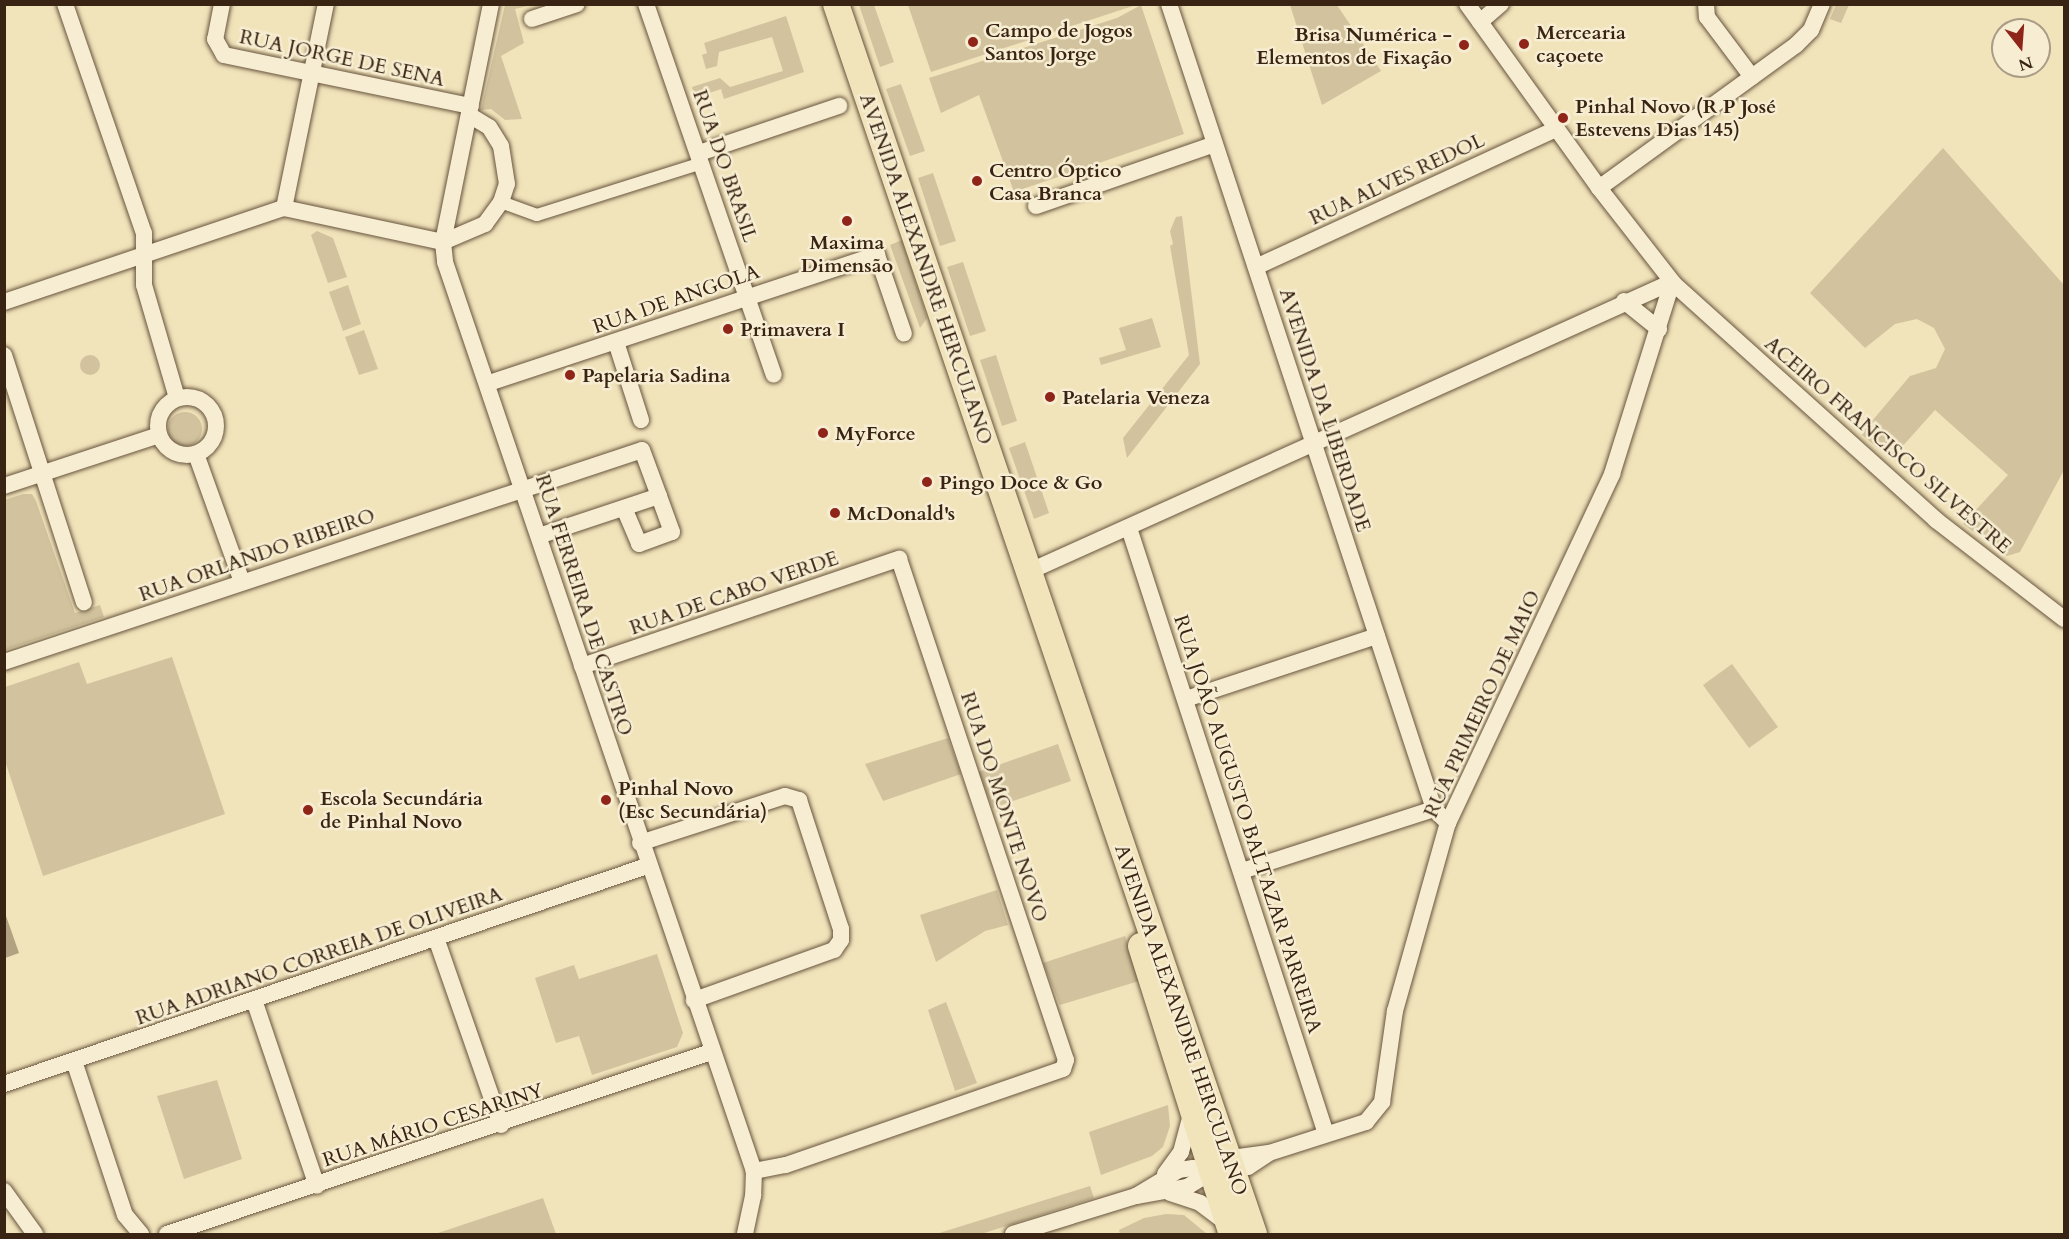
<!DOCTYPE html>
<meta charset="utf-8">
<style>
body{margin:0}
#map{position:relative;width:2069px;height:1239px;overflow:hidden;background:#f1e3ba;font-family:Cardo,serif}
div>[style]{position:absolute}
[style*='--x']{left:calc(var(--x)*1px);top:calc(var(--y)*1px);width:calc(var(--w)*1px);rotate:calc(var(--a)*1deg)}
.green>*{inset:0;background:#d2c39e}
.round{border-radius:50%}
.water>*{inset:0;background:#b2a281}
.roads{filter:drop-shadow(0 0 2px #67543d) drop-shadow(0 0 2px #67543d)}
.pedestrian>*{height:12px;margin:-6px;padding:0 6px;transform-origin:6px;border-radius:6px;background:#f6edd2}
.minor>*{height:16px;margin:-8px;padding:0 8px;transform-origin:8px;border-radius:8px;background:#f6edd2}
.minor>.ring{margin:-8px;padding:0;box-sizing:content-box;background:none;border:16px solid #f6edd2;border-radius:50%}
.primary>*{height:26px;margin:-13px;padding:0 13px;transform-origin:13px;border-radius:13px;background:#f1e3ba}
.dots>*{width:16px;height:16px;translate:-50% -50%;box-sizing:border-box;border:3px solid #f6edd2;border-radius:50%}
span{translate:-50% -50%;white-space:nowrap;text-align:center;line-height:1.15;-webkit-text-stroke:5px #f6edd2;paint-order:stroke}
.poi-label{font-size:20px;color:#392413;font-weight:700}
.left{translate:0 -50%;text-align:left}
.right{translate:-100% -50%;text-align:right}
.street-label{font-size:20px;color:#392413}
.frame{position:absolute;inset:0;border:6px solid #392413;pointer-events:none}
.north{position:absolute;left:1991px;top:18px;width:60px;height:60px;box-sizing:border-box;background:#f6edd2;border:2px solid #aa9d86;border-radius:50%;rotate:163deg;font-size:16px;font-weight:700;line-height:24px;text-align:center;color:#392413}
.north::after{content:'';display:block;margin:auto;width:21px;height:27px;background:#8f2418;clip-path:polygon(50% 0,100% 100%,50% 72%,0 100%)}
</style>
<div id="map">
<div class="green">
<div style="clip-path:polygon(505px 5px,532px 5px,515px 9px,524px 43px,501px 56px,522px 119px,505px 120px,491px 109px,481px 110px)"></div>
<div style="clip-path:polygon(859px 5px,874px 5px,894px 62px,880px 67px)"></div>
<div style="clip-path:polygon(908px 5px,908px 4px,1136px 5px,931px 72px)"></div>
<div style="clip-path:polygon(1141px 5px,1184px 134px,1014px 192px,979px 95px,941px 113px,929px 78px,1117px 18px)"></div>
<div style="clip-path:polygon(1290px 5px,1337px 5px,1381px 71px,1322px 105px)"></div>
<div style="clip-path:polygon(1836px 5px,1849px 5px,1841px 23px,1830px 19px)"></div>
<div style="clip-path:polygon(786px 16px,804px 72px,724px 99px,721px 89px,695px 98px,692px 87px,720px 78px,730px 87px,783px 71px,772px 37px,719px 52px,717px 66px,706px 69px,702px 55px,707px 53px,704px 43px)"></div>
<div style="clip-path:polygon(901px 84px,925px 151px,910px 156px,886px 89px)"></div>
<div style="clip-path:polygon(1943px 148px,2064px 285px,2064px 470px,2020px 552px,2007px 556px,1963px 524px,2008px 475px,1935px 410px,1891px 459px,1861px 434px,1910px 376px,1936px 368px,1945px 349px,1934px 328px,1917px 319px,1895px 324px,1865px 348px,1810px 293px)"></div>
<div style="clip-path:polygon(933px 173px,956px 241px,940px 246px,918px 178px)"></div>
<div style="clip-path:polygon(1182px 216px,1200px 364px,1127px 458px,1123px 438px,1189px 355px,1170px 246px,1173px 244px,1170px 231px,1176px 217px)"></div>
<div style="clip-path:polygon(317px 231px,333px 238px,347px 277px,328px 283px,311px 235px)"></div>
<div style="clip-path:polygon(902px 240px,927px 318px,920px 328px,890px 245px)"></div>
<div style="clip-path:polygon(963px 262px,986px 331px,970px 336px,947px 267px)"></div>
<div style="clip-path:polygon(348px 285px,361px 324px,343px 331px,329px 292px)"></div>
<div style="clip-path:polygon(1152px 318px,1161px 347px,1101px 365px,1099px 358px,1126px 350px,1119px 328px)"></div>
<div style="clip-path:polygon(364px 330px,378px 369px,359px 375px,345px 337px)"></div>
<div class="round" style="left:80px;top:355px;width:20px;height:20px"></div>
<div style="clip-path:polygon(996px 355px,1017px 421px,1002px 426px,980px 360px)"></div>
<div class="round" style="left:168px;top:412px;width:34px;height:34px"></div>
<div style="clip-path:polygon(1025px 442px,1049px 513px,1034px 519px,1009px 448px)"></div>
<div style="clip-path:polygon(23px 494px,32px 494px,36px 501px,75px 613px,100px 605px,104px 617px,5px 650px,4px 500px)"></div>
<div style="clip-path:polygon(172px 657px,225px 814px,43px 876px,5px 761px,5px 687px,79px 662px,87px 684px)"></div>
<div style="clip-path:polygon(1732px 664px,1778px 727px,1749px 748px,1703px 685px)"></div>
<div style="clip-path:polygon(948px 738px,961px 774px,883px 801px,865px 764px)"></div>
<div style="clip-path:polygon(1058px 744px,1071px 781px,993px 808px,978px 772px)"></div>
<div style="clip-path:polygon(997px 890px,1008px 925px,985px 931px,936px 962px,920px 915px)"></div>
<div style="clip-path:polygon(1125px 936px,1139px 981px,1060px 1005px,1043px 963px)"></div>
<div style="clip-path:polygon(657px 954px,683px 1033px,677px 1047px,592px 1075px,579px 1036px,556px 1043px,535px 978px,574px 965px,579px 979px)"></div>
<div style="clip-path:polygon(946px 1002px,977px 1083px,955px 1091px,928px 1010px)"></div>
<div style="clip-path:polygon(217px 1080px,242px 1159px,184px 1179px,157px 1096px)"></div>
<div style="clip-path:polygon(1168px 1105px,1170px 1126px,1163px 1147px,1152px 1156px,1101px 1175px,1089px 1132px)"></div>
<div style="clip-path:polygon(1090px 1186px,1094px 1198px,981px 1234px,936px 1234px)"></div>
<div style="clip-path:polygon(543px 1198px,556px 1234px,435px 1234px)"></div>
<div style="clip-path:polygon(1166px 1214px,1184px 1215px,1207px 1234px,1120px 1234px,1119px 1230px,1144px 1218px)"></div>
</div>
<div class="water">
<div style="clip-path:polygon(5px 913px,19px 953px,5px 958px,4px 958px)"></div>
</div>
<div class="roads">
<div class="pedestrian">
<div style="--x:501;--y:202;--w:38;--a:20"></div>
<div style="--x:537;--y:215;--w:173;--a:-17.5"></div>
</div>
<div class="minor">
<div style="--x:65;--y:4;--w:242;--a:71"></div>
<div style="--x:144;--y:233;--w:52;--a:90"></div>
<div style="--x:144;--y:285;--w:118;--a:73.7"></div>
<div style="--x:222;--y:4;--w:36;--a:101"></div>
<div style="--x:215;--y:39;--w:18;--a:61"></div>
<div style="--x:224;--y:55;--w:252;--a:11.7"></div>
<div style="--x:491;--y:4;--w:243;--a:101.4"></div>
<div style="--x:443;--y:242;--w:20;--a:84"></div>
<div style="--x:445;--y:262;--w:960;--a:71.23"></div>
<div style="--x:754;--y:1171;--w:25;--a:92"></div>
<div style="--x:753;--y:1196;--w:39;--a:102"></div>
<div style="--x:646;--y:4;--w:392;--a:71"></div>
<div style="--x:1169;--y:4;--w:847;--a:71.78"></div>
<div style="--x:1434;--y:809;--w:20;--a:45"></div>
<div style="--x:1467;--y:4;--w:226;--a:54.3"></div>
<div style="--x:1599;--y:188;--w:122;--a:52"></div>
<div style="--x:1674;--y:284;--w:353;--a:42"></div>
<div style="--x:1936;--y:520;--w:162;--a:37.7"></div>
<div style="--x:1706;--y:4;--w:13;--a:86"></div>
<div style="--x:1707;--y:17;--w:75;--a:53.1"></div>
<div style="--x:532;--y:19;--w:47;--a:-18.4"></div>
<div style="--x:1480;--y:22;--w:28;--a:-41"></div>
<div style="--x:699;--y:153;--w:148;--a:-18.6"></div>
<div style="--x:1599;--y:188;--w:243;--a:-36"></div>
<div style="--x:1796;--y:45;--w:21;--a:-45"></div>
<div style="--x:1811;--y:30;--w:28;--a:-67"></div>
<div style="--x:1036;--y:206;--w:189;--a:-19.1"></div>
<div style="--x:284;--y:208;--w:208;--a:-78.4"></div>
<div style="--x:443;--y:242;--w:46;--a:-23.2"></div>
<div style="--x:485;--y:224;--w:27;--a:-54"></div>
<div style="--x:501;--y:202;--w:19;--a:-72"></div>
<div style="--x:507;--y:184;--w:38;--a:-99"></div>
<div style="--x:501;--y:146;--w:22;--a:-122"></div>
<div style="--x:489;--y:127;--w:23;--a:-149"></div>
<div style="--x:1256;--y:267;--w:330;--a:-24.7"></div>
<div style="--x:1624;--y:301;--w:45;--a:38.7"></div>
<div style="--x:4;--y:302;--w:295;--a:-18.6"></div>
<div style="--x:284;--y:208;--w:163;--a:12.1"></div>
<div style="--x:616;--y:342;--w:82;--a:72.2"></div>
<div style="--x:4;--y:355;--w:260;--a:72.1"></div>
<div style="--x:489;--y:383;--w:409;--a:-18.3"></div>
<div style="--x:877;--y:255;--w:83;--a:71.1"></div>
<div class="ring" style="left:158px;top:397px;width:42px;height:42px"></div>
<div style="--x:196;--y:454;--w:136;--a:70.2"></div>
<div style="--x:4;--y:486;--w:163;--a:-18.2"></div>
<div style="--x:624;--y:508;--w:39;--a:67"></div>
<div style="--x:639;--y:544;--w:35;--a:-20"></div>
<div style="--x:672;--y:532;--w:38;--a:-110"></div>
<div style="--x:1129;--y:528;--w:637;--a:71.99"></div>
<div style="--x:1028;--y:572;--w:706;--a:-24.24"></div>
<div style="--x:4;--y:662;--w:672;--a:-18.38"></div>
<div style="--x:642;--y:450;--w:49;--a:69.7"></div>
<div style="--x:659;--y:496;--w:126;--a:161.6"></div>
<div style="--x:582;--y:666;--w:335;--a:-18.7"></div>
<div style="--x:899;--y:559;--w:528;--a:71.57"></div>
<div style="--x:1066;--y:1060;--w:9;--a:108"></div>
<div style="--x:1063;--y:1069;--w:294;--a:160.9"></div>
<div style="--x:785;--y:1165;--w:32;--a:169"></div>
<div style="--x:1186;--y:699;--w:201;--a:-18.3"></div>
<div style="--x:640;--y:843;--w:152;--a:-18"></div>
<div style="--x:785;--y:796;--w:15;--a:16"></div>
<div style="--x:799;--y:800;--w:136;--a:72"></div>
<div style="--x:841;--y:929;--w:11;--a:90"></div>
<div style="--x:841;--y:940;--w:12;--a:125"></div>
<div style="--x:834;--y:950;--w:149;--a:160.3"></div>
<div style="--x:1242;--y:871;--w:202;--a:-17.9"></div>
<div style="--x:436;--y:938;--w:198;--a:70.8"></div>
<div style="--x:254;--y:1000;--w:196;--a:71.3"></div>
<div style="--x:74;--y:1061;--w:162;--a:71.7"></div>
<div style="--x:125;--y:1215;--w:25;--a:50"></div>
<div style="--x:4;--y:1084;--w:679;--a:-18.73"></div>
<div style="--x:1269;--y:1153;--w:25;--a:146"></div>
<div style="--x:1248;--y:1167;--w:17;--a:-173"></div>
<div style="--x:1231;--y:1165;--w:11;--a:-45"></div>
<div style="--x:1239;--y:1157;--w:30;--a:-8"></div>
<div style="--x:1269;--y:1153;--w:102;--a:-17.7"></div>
<div style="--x:1366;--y:1122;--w:26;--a:-51"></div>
<div style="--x:1382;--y:1102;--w:92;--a:-81.9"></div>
<div style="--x:1395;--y:1011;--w:195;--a:-74.3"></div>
<div style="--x:1448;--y:823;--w:386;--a:-64.8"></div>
<div style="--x:1612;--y:474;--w:201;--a:-72.6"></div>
<div style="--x:1165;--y:1174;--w:27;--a:-54"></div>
<div style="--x:1181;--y:1152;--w:39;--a:-75"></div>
<div style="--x:4;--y:1191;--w:53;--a:54.2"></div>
<div style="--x:1170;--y:1193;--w:32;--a:18"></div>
<div style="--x:1200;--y:1203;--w:35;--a:37"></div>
<div style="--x:167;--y:1234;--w:574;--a:-18.5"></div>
<div style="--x:1013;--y:1234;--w:129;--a:-17.2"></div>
<div style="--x:1136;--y:1196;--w:52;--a:-10"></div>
<div style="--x:1187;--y:1187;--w:28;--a:-32"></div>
<div style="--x:1211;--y:1172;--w:18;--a:-167"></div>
<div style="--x:1193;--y:1168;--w:14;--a:172"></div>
<div style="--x:1179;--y:1170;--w:50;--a:148.8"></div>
</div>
<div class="primary">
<div style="--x:836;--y:4;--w:1299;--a:71.23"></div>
<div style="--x:1141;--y:946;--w:302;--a:72.5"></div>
</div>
</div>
<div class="dots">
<div style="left:973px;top:42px;background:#8f2418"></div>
<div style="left:1524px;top:44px;background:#8f2418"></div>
<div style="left:1464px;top:45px;background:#8f2418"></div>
<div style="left:1563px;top:118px;background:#8f2418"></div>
<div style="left:977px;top:181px;background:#8f2418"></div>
<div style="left:847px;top:221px;background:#8f2418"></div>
<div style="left:728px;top:329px;background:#8f2418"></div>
<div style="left:570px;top:375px;background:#8f2418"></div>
<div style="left:1050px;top:397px;background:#8f2418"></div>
<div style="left:823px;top:433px;background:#8f2418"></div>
<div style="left:927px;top:482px;background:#8f2418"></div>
<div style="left:835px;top:513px;background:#8f2418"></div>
<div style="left:606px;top:800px;background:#8f2418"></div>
<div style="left:308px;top:810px;background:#8f2418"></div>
</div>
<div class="poi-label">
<span class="left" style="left:985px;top:42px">Campo de Jogos<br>Santos Jorge</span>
<span class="left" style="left:1536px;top:44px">Mercearia<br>caçoete</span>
<span class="right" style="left:1452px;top:46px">Brisa Numérica -<br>Elementos de Fixação</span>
<span class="left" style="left:1575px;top:118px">Pinhal Novo (R P José<br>Estevens Dias 145)</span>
<span class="left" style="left:989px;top:182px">Centro Óptico<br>Casa Branca</span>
<span style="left:847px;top:254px">Maxima<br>Dimensão</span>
<span class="left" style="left:740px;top:329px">Primavera I</span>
<span class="left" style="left:582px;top:375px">Papelaria Sadina</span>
<span class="left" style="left:1062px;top:397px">Patelaria Veneza</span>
<span class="left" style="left:835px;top:433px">MyForce</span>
<span class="left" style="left:939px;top:482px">Pingo Doce &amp; Go</span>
<span class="left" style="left:847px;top:513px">McDonald's</span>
<span class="left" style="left:618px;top:800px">Pinhal Novo<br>(Esc Secundária)</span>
<span class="left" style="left:320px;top:810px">Escola Secundária<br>de Pinhal Novo</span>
</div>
<div class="street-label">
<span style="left:342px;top:58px;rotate:12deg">RUA JORGE DE SENA</span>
<span style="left:725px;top:166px;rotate:71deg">RUA DO BRASIL</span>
<span style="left:1397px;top:179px;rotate:-25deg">RUA ALVES REDOL</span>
<span style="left:926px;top:269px;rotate:71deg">AVENIDA ALEXANDRE HERCULANO</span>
<span style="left:676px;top:299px;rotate:-19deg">RUA DE ANGOLA</span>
<span style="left:1325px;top:410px;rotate:72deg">AVENIDA DA LIBERDADE</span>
<span style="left:1888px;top:445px;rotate:41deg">ACEIRO FRANCISCO SILVESTRE</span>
<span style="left:257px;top:555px;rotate:-19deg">RUA ORLANDO RIBEIRO</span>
<span style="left:734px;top:593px;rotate:-19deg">RUA DE CABO VERDE</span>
<span style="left:584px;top:605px;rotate:72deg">RUA FERREIRA DE CASTRO</span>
<span style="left:1482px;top:704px;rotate:-65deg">RUA PRIMEIRO DE MAIO</span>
<span style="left:1004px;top:807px;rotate:72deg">RUA DO MONTE NOVO</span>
<span style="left:1248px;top:824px;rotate:72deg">RUA JOÃO AUGUSTO BALTAZAR PARREIRA</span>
<span style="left:319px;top:956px;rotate:-19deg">RUA ADRIANO CORREIA DE OLIVEIRA</span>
<span style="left:1181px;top:1020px;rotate:71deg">AVENIDA ALEXANDRE HERCULANO</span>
<span style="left:433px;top:1125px;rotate:-18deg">RUA MÁRIO CESARINY</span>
</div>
<div class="frame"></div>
<div class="north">N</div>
</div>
